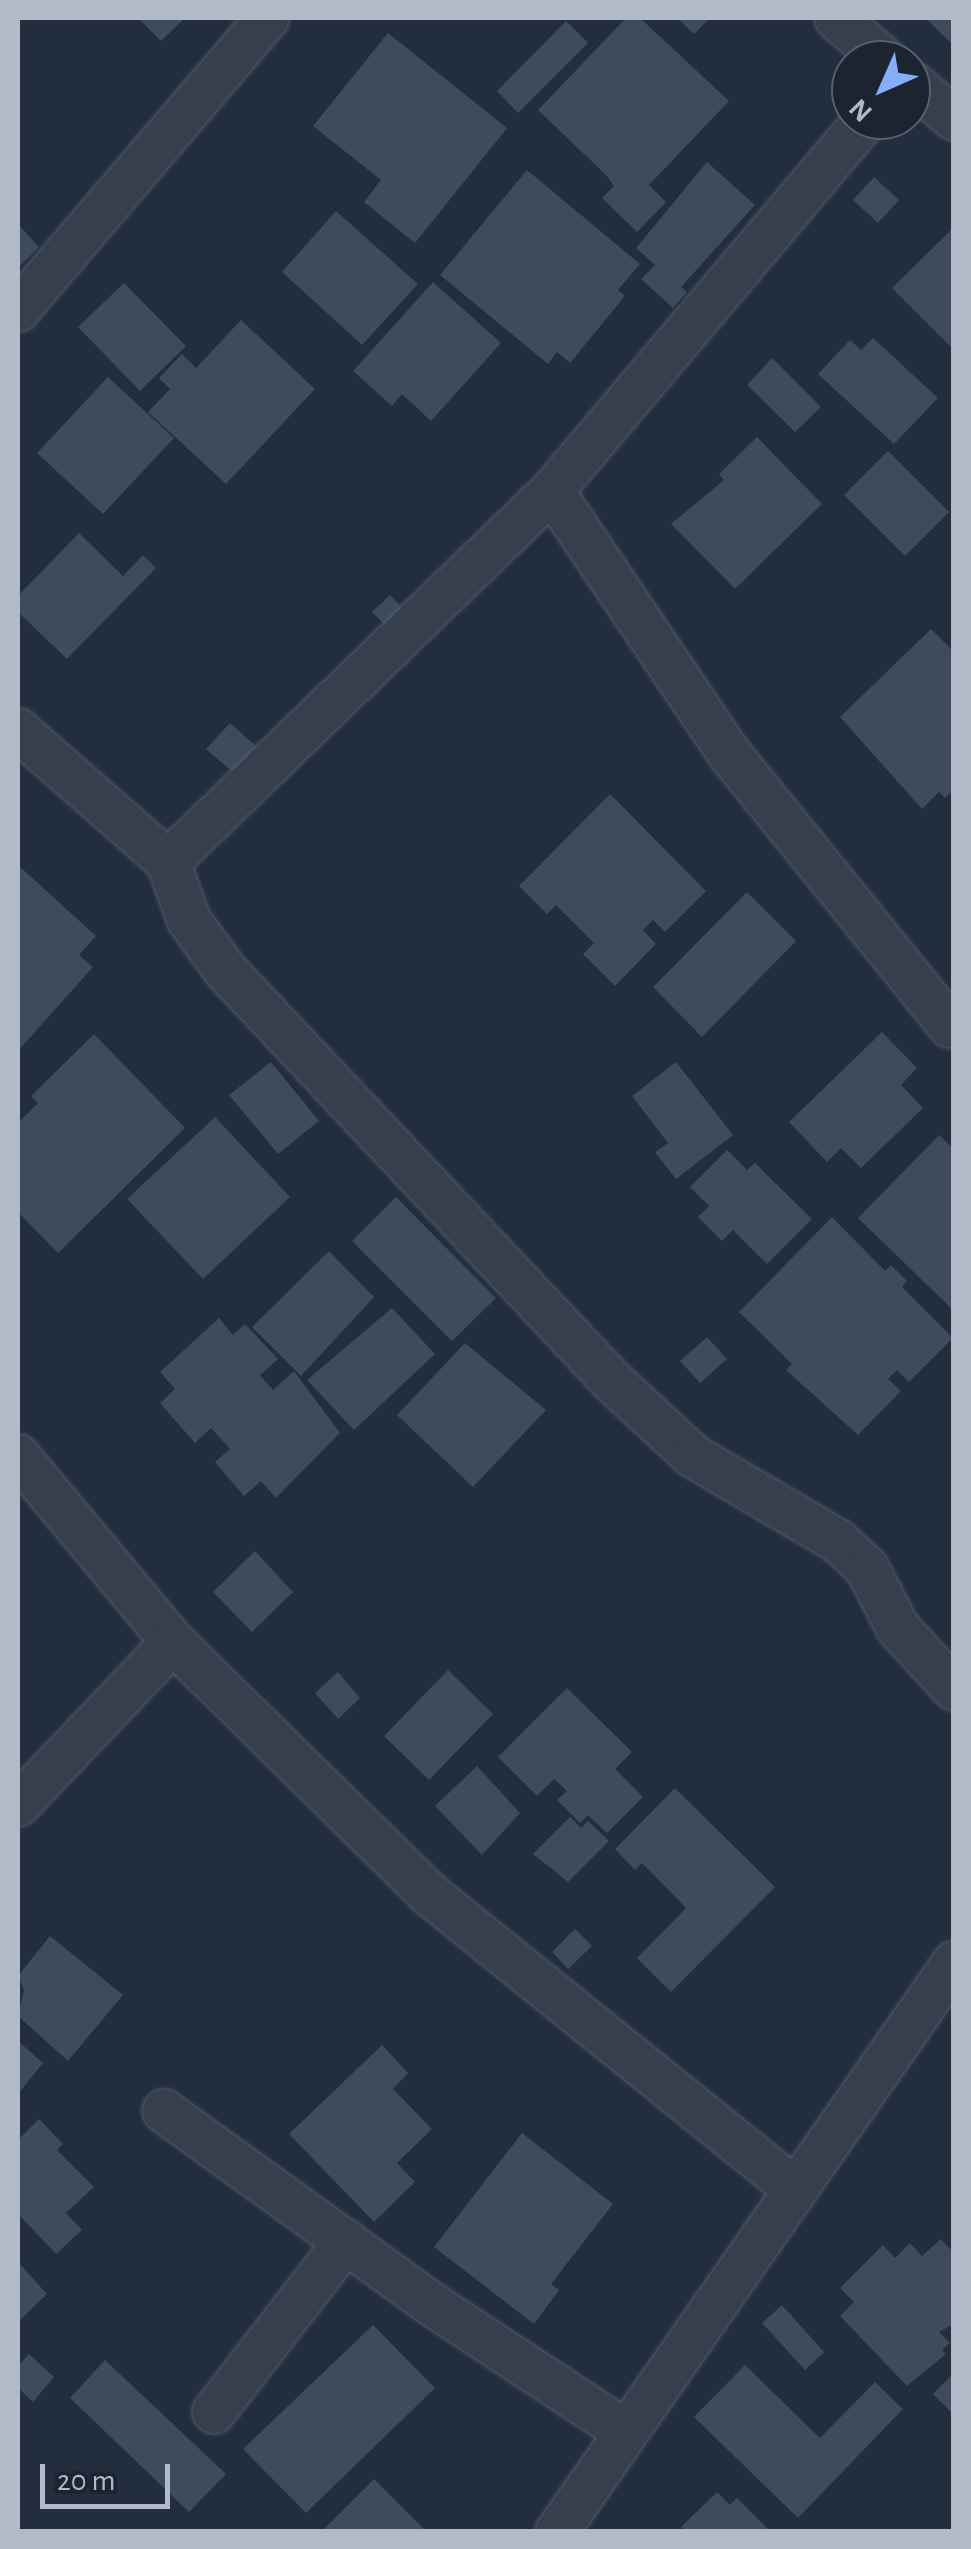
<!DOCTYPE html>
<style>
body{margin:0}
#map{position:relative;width:971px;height:2549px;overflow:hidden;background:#222d3d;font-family:"Alegreya Sans",sans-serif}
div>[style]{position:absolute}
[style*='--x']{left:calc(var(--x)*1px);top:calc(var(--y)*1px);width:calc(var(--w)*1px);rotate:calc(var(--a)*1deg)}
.building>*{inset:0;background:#3e4b5c}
.roads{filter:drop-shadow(0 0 2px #525a68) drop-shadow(0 0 2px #525a68)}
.minor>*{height:42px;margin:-21px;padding:0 21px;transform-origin:21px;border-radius:21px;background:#363f4d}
span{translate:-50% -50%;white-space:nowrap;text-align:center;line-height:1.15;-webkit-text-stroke:9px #1c2432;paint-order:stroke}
.frame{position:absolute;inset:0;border:20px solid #b2bac8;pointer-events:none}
.north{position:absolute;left:831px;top:40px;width:100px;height:100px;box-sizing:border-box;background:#1c2432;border:2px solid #58606e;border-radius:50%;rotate:225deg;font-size:28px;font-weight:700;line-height:40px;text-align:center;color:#b2bac8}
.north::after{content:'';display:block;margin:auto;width:35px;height:45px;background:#85aefa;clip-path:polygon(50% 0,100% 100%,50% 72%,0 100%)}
.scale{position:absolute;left:40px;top:2464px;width:130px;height:45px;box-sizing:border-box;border:5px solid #b2bac8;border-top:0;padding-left:12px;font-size:30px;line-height:35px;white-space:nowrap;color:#b2bac8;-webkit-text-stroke:8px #1c2432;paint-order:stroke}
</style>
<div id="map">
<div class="building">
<div style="clip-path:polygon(138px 18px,185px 18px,161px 41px)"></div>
<div style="clip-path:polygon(626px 18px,640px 18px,729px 101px,649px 185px,666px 202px,637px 232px,602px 198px,614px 186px,606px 175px,538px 110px)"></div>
<div style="clip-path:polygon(677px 18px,710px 18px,694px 34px)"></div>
<div style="clip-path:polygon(925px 18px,954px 18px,954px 46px)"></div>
<div style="clip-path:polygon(566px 21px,588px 43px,518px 113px,497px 91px)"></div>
<div style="clip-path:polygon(388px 33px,507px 128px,415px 243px,364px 202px,381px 180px,313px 126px)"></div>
<div style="clip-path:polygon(707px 162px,755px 205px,681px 287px,687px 292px,673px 308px,641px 279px,655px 265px,636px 248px)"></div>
<div style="clip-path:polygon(527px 170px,640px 264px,618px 290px,625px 296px,570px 363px,557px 352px,548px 364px,440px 275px)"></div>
<div style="clip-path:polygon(874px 177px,899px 200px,878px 223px,853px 200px)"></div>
<div style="clip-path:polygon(336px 211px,418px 284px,362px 345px,282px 272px)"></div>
<div style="clip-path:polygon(18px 224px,39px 247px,18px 268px)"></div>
<div style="clip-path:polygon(954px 227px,954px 350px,892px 288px)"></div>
<div style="clip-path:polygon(433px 282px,501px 343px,431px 421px,402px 394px,392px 406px,353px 371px)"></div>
<div style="clip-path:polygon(124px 283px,186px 346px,140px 391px,78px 327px)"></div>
<div style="clip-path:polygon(241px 320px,315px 389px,226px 484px,148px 412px,170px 389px,159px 378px,182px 354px,196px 368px)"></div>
<div style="clip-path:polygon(873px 338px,938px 398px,894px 444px,818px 374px,850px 340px,861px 350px)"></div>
<div style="clip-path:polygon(772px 358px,821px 407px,795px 432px,747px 385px)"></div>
<div style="clip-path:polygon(108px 377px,174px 438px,103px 514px,37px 453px)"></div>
<div style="clip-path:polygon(757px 437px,822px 504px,735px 589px,671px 524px,724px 480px,719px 474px)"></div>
<div style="clip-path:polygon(888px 451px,949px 512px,905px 556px,844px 495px)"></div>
<div style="clip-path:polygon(79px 533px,123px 576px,143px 555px,156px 568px,67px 659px,18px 612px,18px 596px)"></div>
<div style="clip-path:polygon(390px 595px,411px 616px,393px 633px,372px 612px)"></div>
<div style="clip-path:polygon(931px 629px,954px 652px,954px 790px,945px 798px,939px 792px,922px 809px,840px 717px)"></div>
<div style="clip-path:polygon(230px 723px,258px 748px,235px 774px,206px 749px)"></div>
<div style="clip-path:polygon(610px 794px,706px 891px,665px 932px,653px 920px,643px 930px,656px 944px,615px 986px,583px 954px,594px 943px,556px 905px,547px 914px,519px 886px)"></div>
<div style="clip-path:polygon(18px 865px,96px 936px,79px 955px,93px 967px,18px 1051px)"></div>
<div style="clip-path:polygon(747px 892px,796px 941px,702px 1037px,653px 987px)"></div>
<div style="clip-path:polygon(882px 1032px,917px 1068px,901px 1085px,923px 1108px,861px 1168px,841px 1148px,827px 1162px,789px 1122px)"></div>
<div style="clip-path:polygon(94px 1034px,185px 1128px,58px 1253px,18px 1212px,18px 1123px,38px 1103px,31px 1096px)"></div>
<div style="clip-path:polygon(271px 1062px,319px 1121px,278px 1154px,229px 1095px)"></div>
<div style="clip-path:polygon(676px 1062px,733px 1135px,676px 1179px,655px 1152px,668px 1143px,632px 1096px)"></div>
<div style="clip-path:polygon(215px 1117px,290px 1197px,203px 1279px,127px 1199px)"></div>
<div style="clip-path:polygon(939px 1135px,954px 1149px,954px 1311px,858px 1218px)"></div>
<div style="clip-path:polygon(727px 1150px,747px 1170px,755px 1163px,812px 1219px,767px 1264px,733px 1230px,722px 1241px,698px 1217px,709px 1206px,690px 1187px)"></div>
<div style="clip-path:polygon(396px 1197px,496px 1298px,452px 1341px,352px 1241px)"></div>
<div style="clip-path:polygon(832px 1217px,885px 1271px,891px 1265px,907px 1281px,902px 1287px,953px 1338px,909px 1382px,897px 1370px,888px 1379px,901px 1391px,858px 1435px,786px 1370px,792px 1364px,739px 1312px)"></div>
<div style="clip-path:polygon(329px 1251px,374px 1297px,301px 1376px,252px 1327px)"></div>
<div style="clip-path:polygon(392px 1308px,435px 1354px,354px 1430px,307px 1380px)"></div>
<div style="clip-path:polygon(219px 1318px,233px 1335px,245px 1324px,278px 1359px,260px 1375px,273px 1390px,294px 1371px,340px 1433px,276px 1498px,261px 1481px,244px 1496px,215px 1462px,230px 1449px,211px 1428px,195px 1443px,160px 1403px,175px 1389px,160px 1372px)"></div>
<div style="clip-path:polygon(707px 1337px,727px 1359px,700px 1383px,680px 1361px)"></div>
<div style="clip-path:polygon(465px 1343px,546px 1410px,473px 1487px,397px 1415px)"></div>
<div style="clip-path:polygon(255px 1551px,293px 1592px,252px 1632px,213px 1592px)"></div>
<div style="clip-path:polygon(448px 1670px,493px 1714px,429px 1780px,384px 1736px)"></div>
<div style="clip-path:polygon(338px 1672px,360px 1698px,338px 1719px,315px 1693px)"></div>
<div style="clip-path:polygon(567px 1688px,632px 1752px,615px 1769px,643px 1797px,607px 1833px,588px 1815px,580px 1823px,557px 1800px,567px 1791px,554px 1779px,537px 1796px,498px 1757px)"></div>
<div style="clip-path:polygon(477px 1766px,520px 1813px,482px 1855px,435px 1806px)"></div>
<div style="clip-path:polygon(675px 1788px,775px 1887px,671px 1992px,637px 1958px,686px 1908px,642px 1863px,635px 1870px,615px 1849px)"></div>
<div style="clip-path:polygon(570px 1817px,581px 1828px,588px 1821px,609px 1841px,568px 1882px,533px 1854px)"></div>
<div style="clip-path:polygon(575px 1929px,592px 1946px,568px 1969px,552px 1952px)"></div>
<div style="clip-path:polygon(50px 1936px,123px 1995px,68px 2061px,18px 2016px,24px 1990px,18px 1976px)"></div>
<div style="clip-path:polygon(18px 2041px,43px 2063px,18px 2094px)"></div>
<div style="clip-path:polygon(382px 2045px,408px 2073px,393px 2089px,432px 2129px,397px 2163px,415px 2182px,374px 2222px,289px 2134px)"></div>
<div style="clip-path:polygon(39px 2119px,63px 2144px,57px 2150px,94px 2187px,66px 2213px,82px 2230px,56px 2254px,18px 2214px,18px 2140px)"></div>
<div style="clip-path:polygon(522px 2133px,613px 2204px,551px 2284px,559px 2290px,534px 2324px,434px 2247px)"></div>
<div style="clip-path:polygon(941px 2239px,954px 2253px,954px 2324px,939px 2332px,950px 2343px,942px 2350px,946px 2354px,907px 2386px,840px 2316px,854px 2302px,840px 2288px,883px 2245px,895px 2258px,910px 2243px,922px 2256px)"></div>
<div style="clip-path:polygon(18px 2262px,47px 2294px,18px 2322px)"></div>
<div style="clip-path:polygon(782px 2305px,824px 2352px,805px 2370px,762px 2323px)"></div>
<div style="clip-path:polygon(373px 2325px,435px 2388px,306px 2513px,243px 2449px)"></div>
<div style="clip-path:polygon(29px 2354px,54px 2377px,33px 2402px,18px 2388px,18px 2366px)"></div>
<div style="clip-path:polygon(105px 2360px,226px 2474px,189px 2512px,70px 2398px)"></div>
<div style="clip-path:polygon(745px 2365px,820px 2438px,875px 2382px,903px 2409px,798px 2518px,694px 2417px)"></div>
<div style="clip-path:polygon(954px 2373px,954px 2415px,933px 2394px)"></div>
<div style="clip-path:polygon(374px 2479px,427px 2532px,321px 2532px)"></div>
<div style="clip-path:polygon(717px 2492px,730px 2505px,737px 2498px,771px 2532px,685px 2532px,681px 2527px)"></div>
</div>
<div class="roads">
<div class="minor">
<div style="--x:836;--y:18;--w:65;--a:40.6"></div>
<div style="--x:911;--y:82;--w:57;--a:40.7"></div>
<div style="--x:18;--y:310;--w:384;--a:-49.5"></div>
<div style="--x:552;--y:491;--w:315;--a:56"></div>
<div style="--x:728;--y:752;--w:353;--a:51"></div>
<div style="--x:18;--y:730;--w:200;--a:41.3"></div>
<div style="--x:168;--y:862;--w:62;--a:70.1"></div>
<div style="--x:189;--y:920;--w:62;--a:54.2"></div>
<div style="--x:225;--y:970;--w:565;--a:46.72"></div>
<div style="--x:612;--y:1381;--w:110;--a:42.8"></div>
<div style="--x:693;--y:1456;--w:168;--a:30.4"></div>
<div style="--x:838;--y:1541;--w:40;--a:43"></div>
<div style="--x:867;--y:1568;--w:68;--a:62.7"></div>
<div style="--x:898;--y:1628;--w:83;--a:47.4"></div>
<div style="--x:168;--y:862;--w:534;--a:-44.01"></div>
<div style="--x:552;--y:491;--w:486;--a:-49.8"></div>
<div style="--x:18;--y:1456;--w:242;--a:50.2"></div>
<div style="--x:173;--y:1642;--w:358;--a:44.5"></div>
<div style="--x:428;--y:1893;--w:470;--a:38.9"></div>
<div style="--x:18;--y:1805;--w:225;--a:-46.4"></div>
<div style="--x:164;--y:2111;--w:332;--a:35.8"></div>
<div style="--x:433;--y:2305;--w:231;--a:33.3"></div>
<div style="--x:214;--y:2412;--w:216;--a:-52.3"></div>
<div style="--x:557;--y:2532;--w:694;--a:-55.1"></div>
</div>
</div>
<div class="frame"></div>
<div class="north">N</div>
<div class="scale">20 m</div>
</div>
